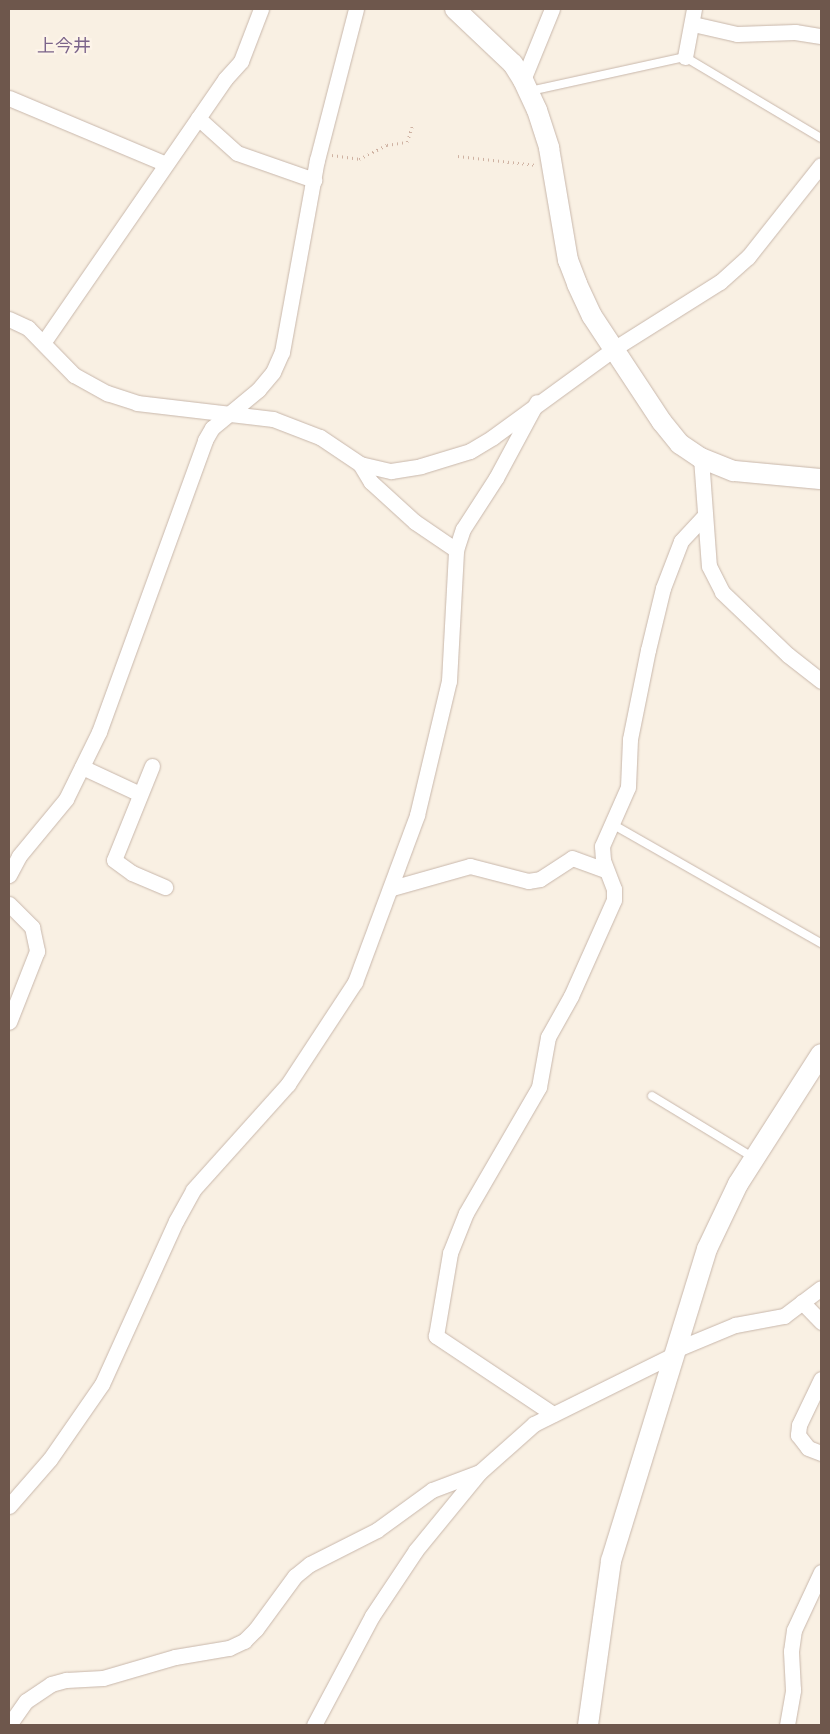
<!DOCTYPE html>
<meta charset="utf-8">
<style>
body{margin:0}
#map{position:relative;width:830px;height:1734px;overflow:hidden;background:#f9f0e3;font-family:"Nunito Sans","Noto Sans JP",sans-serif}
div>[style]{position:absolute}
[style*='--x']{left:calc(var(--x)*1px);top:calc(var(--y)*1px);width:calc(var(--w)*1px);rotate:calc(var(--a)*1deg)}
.path>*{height:2.5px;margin-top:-1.25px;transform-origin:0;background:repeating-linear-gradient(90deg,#cfb2a2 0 1px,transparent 0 5px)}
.roads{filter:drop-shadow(0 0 1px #c8b7ab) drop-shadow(0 0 1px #c8b7ab)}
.lane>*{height:8px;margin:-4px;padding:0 4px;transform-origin:4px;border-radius:4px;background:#fff}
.street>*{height:15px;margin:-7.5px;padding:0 7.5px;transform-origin:7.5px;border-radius:7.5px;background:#fff}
.secondary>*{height:20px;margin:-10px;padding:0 10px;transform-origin:10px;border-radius:10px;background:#fff}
span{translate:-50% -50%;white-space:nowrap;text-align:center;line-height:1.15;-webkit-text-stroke:4.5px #fdf4e9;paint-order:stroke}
.quarter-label{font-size:18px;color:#7c658b}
.frame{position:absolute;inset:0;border:10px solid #6e574c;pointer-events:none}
</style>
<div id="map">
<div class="path">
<div style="--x:332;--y:155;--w:27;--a:8"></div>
<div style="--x:359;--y:159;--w:31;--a:-27"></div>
<div style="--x:387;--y:145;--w:20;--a:-9"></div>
<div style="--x:407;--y:142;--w:19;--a:-72"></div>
<div style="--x:458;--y:156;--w:79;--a:6.6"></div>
</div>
<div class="roads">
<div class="lane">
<div style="--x:530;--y:91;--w:159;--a:-12.4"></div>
<div style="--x:685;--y:57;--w:158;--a:30.8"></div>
<div style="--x:612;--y:824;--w:241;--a:29.7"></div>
<div style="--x:652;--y:1096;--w:119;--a:31.3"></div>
</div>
<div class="street">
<div style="--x:693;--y:24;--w:45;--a:12.8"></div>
<div style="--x:737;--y:34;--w:58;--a:-2"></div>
<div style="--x:795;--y:32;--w:26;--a:9"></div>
<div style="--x:685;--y:57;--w:49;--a:-79.4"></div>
<div style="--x:523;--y:80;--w:77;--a:-67.8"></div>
<div style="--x:9;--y:98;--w:170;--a:22.8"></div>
<div style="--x:198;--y:118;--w:52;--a:41.9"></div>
<div style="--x:237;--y:153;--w:82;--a:19.3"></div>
<div style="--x:9;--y:319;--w:21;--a:25"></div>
<div style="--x:28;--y:328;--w:66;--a:45.6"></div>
<div style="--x:74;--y:375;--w:38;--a:29"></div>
<div style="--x:107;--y:393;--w:32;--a:18"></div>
<div style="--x:137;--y:403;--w:137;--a:6.7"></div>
<div style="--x:273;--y:419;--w:50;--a:21"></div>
<div style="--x:320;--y:437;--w:48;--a:34"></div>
<div style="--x:360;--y:464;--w:32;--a:13"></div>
<div style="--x:391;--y:471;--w:30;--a:-9"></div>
<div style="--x:421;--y:466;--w:51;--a:-17"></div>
<div style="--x:470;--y:451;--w:27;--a:-31"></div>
<div style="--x:493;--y:437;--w:151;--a:-36.1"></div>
<div style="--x:615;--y:348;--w:124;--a:-32.2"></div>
<div style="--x:720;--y:282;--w:38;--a:-42"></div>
<div style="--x:748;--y:257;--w:117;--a:-51.6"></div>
<div style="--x:43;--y:343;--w:321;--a:-55.4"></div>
<div style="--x:225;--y:79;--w:24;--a:-48"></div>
<div style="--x:241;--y:61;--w:56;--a:-69"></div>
<div style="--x:701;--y:458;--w:108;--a:85.8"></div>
<div style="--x:709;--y:566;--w:29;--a:63"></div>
<div style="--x:722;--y:592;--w:91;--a:43.7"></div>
<div style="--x:788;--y:655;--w:42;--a:38.2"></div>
<div style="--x:360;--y:464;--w:21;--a:59"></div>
<div style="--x:371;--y:482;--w:59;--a:42.3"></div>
<div style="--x:415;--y:522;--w:50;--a:34.3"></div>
<div style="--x:152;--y:766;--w:101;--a:112"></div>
<div style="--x:114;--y:860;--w:22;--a:36"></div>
<div style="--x:132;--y:873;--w:36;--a:23"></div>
<div style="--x:82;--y:767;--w:64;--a:25"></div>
<div style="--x:9;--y:875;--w:21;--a:-62"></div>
<div style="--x:19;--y:856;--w:74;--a:-50.5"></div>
<div style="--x:66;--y:799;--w:75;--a:-63.8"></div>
<div style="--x:99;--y:732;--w:311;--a:-70"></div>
<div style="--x:205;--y:440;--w:14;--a:-60"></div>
<div style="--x:212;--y:428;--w:60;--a:-39.6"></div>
<div style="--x:258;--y:390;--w:23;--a:-50"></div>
<div style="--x:273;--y:372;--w:22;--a:-66"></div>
<div style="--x:282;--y:352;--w:195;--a:-79.7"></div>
<div style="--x:317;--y:160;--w:156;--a:-75.5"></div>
<div style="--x:392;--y:888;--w:81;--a:-15.8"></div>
<div style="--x:470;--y:866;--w:60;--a:14.5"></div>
<div style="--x:528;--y:881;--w:12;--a:-9"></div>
<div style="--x:540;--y:879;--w:38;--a:-33"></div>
<div style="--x:572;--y:858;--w:35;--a:20"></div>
<div style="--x:9;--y:904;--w:33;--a:45"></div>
<div style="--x:32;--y:927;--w:25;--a:78"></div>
<div style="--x:37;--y:951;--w:76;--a:111.5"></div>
<div style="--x:802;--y:1302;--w:28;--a:46"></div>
<div style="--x:677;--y:1349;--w:63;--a:-22.5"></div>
<div style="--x:735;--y:1325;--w:50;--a:-10.4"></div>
<div style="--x:784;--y:1316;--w:46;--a:-37.1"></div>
<div style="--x:821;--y:1379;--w:51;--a:115.6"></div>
<div style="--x:799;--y:1425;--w:10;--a:96"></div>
<div style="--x:798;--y:1435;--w:16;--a:52"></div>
<div style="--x:808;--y:1448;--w:14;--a:21"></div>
<div style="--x:553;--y:1414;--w:141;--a:-146.3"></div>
<div style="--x:436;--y:1336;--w:84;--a:-80.4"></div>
<div style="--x:450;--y:1253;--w:43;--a:-68.2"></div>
<div style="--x:466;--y:1213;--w:146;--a:-59.9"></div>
<div style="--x:539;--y:1087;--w:51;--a:-79.8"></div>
<div style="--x:548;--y:1037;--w:47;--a:-60.7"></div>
<div style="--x:571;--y:996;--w:105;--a:-65.9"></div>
<div style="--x:614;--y:900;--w:11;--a:-90"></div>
<div style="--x:614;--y:889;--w:31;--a:-111"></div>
<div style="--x:603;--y:860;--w:14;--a:-94"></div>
<div style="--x:602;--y:846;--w:64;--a:-66.2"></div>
<div style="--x:628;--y:787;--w:48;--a:-87.6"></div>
<div style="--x:630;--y:739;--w:91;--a:-78.6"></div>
<div style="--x:648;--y:650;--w:64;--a:-76.4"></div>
<div style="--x:663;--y:588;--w:50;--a:-69"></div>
<div style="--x:681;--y:541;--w:34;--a:-47"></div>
<div style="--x:9;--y:1506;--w:62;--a:-48.9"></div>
<div style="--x:50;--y:1459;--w:91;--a:-55.3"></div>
<div style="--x:102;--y:1384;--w:179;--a:-65.6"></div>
<div style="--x:176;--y:1221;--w:35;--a:-61"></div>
<div style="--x:193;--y:1190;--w:142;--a:-48.1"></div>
<div style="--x:288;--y:1084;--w:122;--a:-56.7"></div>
<div style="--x:355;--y:982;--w:178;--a:-69.6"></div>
<div style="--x:417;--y:815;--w:138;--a:-76.6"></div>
<div style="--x:449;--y:681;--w:131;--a:-86.9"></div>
<div style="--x:456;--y:550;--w:22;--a:-72"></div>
<div style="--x:463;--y:529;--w:61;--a:-57.1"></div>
<div style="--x:496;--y:478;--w:86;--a:-61.7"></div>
<div style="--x:9;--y:1725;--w:29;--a:-55"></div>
<div style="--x:26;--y:1701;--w:30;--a:-34"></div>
<div style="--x:51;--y:1684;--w:16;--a:-15"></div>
<div style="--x:66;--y:1680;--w:37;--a:-3"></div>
<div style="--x:103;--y:1678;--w:75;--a:-16.3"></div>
<div style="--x:175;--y:1657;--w:55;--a:-9.5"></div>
<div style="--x:229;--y:1648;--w:17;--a:-25"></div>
<div style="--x:244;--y:1641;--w:17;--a:-45"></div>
<div style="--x:256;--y:1629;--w:66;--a:-53.7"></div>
<div style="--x:295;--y:1576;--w:19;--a:-39"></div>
<div style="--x:310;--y:1564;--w:75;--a:-26.9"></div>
<div style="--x:377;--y:1530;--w:68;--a:-36"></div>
<div style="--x:432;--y:1490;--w:51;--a:-20.6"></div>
<div style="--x:480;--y:1472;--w:72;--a:-41.6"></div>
<div style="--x:534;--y:1424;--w:157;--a:-26.4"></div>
<div style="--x:314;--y:1725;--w:123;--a:-62"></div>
<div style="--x:372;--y:1616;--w:79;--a:-56.3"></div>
<div style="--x:416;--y:1550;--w:99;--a:-50.7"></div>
<div style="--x:787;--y:1725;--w:36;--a:-80"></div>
<div style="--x:793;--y:1690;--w:39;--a:-93"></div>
<div style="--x:791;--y:1651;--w:21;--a:-82"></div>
<div style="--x:794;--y:1630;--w:64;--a:-65"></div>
</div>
<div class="secondary">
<div style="--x:455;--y:9;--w:80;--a:43.5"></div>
<div style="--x:513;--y:64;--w:19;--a:58"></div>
<div style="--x:523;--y:80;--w:33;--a:65"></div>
<div style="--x:537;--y:110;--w:40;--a:72"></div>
<div style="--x:549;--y:148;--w:114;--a:80.4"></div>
<div style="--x:568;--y:260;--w:26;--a:69"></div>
<div style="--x:577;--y:284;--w:35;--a:65"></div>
<div style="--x:592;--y:316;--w:127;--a:56.6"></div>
<div style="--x:662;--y:422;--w:28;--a:51"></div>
<div style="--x:680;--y:444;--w:25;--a:34"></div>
<div style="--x:701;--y:458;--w:35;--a:22"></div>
<div style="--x:734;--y:471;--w:87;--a:5.3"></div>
<div style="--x:588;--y:1725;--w:166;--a:-82"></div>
<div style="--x:611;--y:1561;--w:326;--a:-72.9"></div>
<div style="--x:707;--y:1249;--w:72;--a:-64.5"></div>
<div style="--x:738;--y:1184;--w:154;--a:-57.4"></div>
</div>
</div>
<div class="quarter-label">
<span style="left:64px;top:46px">上今井</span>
</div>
<div class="frame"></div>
</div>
